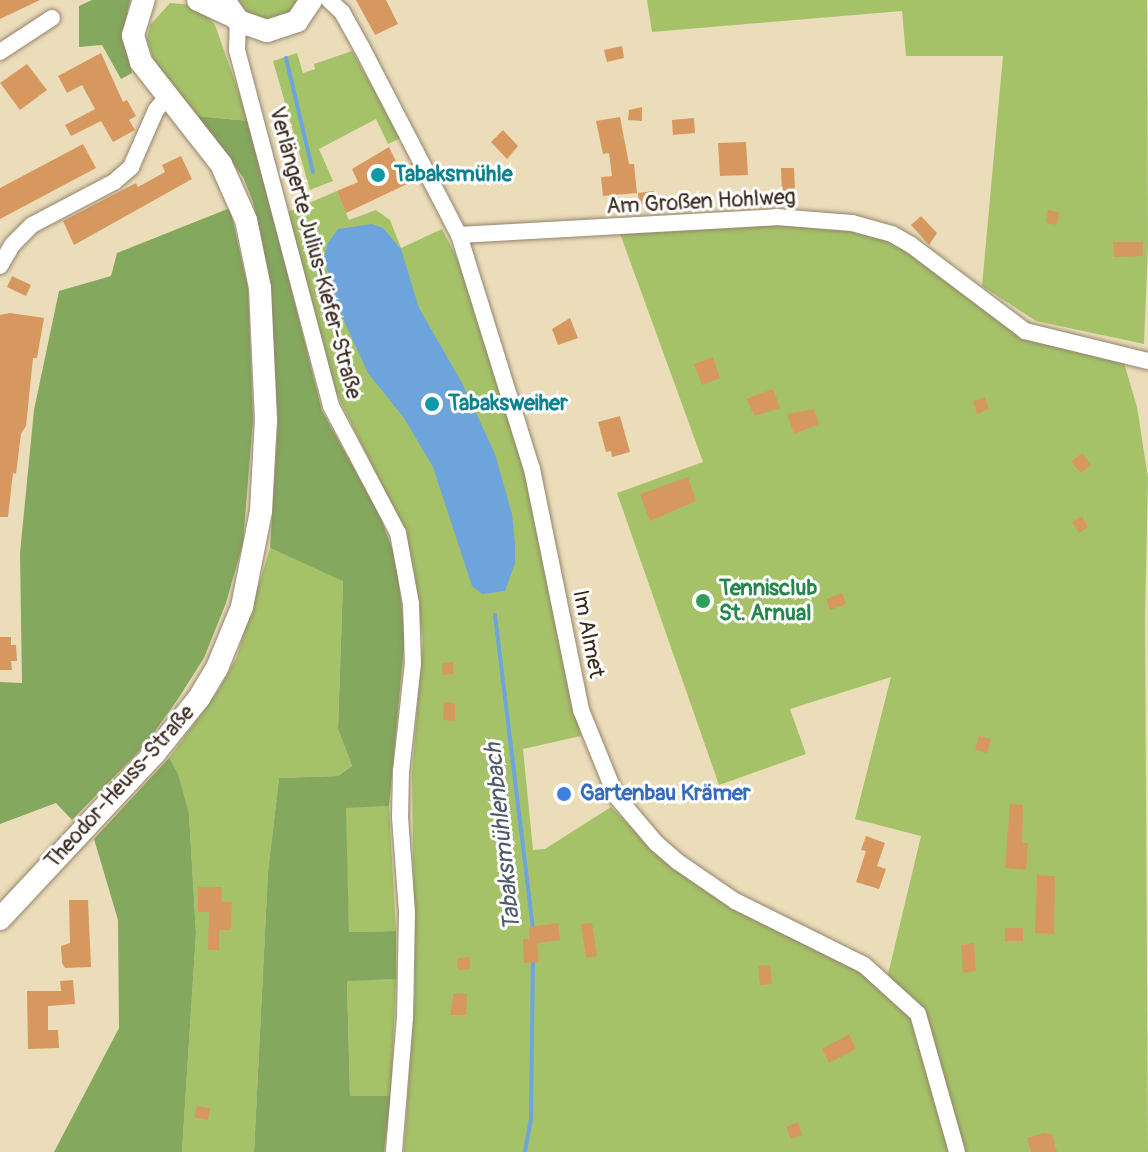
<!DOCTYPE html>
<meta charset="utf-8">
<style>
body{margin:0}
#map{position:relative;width:1148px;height:1152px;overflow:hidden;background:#ebddba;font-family:Pangolin,sans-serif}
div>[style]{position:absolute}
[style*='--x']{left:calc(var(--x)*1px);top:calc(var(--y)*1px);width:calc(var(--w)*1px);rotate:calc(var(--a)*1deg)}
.green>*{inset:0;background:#a5c269}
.forest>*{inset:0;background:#84a85d}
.water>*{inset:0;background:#6da4db}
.stream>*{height:4px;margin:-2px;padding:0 2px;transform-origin:2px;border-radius:2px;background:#6da4db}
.building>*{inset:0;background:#d79860}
.roads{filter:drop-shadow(0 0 2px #93846c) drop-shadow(0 0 2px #93846c)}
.street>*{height:16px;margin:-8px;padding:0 8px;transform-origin:8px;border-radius:8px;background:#fff}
.secondary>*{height:22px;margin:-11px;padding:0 11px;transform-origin:11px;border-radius:11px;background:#fff}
.dots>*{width:22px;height:22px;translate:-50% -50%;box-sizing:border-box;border:4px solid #fff;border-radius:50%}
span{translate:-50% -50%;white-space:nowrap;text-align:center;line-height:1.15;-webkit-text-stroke:6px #fff;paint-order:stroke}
.culture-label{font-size:22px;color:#0d838f;font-weight:700}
.left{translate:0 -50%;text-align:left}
.street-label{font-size:22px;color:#3b2a1e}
.leisure-label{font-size:22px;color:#27864d;font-weight:700}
.shop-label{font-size:22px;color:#366cbe;font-weight:700}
.water-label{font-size:24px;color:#4f5b6a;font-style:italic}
</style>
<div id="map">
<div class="green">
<div style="clip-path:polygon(237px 0,300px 0,293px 11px,272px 20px,250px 15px)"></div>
<div style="clip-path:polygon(647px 0,1147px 0,1148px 247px,1144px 344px,1036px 321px,982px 286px,1003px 56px,906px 56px,902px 11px,652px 32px)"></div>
<div style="clip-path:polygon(170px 3px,192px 5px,204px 12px,215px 25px,249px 121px,196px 116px,156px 68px,147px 39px,150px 25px)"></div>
<div style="clip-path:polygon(352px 51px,401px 138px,388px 144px,376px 119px,319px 149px,333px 181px,310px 190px,273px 61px,297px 53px,303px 73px,315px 69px,314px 64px)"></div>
<div style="clip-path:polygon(337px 191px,349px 220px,376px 210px,390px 220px,401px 248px,442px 229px,461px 266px,524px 466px,581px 736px,523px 749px,533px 850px,545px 849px,611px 807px,665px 861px,860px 970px,884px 991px,921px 836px,855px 819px,891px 677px,790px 709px,806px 754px,719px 785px,617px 493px,703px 462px,618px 228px,776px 217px,872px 228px,1015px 325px,1122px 356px,1137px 407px,1148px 478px,1145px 618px,1148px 1152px,404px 1152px,415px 992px,412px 773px,423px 639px,404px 530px,332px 384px,288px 212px)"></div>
<div style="clip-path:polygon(270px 548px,343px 580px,338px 729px,352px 766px,338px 776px,279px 778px,268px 872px,254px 1152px,182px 1152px,196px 933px,189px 814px,169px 758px,218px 691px,237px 657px)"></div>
<div style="clip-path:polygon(389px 806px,396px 931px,349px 932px,345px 807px)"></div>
<div style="clip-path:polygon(396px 979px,391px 1096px,350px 1096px,347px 980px)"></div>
</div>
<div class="forest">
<div style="clip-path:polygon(92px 0,130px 0,123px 33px,132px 73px,121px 79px,102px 45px,79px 47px,79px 6px)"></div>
<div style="clip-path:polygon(196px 116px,249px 121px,322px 411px,379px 513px,396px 559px,405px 636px,389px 806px,346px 808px,349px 932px,396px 931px,396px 979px,347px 981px,350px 1096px,391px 1096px,384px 1152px,254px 1152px,268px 872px,279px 778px,338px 776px,352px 766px,338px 729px,343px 581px,270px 548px,278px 422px,270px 287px,253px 202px,243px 177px)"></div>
<div style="clip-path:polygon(230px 208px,248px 288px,253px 420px,243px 543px,226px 603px,204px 658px,178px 699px,145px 745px,72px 820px,56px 803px,0 824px,0 682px,22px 683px,20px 553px,34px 410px,59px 291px,111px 276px,117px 253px)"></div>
<div style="clip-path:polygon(169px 758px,178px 774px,189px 814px,196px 933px,182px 1152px,54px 1152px,119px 1028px,118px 920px,94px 839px)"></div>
</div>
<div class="water">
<div style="clip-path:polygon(372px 224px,383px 228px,401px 249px,419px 308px,462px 383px,495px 454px,512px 514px,515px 543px,515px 563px,505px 591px,482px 594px,472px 586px,433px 467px,404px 418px,368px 373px,334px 299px,324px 256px,328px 243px,338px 229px)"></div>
</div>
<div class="stream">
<div style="--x:286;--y:58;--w:117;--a:76.7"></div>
<div style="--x:495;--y:615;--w:317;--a:83.1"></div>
<div style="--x:525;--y:1152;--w:36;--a:-80"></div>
<div style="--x:531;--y:1117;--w:158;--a:-89.3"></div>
</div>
<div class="building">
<div style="clip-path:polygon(0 0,40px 0,0 19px)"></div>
<div style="clip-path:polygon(356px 0,386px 0,398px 24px,375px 35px)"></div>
<div style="clip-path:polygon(622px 46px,624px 58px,607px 62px,604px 50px)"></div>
<div style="clip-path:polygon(101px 53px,123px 102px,127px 100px,136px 116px,129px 120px,135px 130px,113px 142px,101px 121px,71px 136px,65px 125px,95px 109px,82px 85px,67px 93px,58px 76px)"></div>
<div style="clip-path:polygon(27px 64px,47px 90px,20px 110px,0 83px)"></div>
<div style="clip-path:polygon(642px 107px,642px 121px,628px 120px,629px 110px)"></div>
<div style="clip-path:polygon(620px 117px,629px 164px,634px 164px,637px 193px,603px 196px,601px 177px,612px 176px,609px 153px,603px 154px,596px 121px)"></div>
<div style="clip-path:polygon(694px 118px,695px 133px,673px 135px,672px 120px)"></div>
<div style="clip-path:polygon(503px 130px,518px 146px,507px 159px,491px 142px)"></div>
<div style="clip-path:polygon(746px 142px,748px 175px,720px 176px,718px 143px)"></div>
<div style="clip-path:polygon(83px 144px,96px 168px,0 219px,0 188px)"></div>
<div style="clip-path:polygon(389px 147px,407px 184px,346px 213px,337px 191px,358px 182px,352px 169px)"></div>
<div style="clip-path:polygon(181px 156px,192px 179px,74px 245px,63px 221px,136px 183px,138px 187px,165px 172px,162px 165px)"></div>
<div style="clip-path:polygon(781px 168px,794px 168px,795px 191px,782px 192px)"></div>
<div style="clip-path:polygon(654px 191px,654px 204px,639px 205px,638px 193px)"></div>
<div style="clip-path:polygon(1048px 210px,1059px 212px,1057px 225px,1046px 223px)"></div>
<div style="clip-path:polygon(921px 216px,937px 233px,929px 245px,911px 225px)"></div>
<div style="clip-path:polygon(1113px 242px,1143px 242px,1143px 256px,1114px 257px)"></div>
<div style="clip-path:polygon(12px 276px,31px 285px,26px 296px,7px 287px)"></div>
<div style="clip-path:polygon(10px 313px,44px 318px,37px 358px,33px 358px,26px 426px,21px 434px,16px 474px,13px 473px,8px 517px,0 517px,0 315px)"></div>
<div style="clip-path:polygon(570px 318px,578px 338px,558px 345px,552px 329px)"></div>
<div style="clip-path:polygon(713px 357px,720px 378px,702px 385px,694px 364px)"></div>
<div style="clip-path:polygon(773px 389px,780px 408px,755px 416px,746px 399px)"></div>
<div style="clip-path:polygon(985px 397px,989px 409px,977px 414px,973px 401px)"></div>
<div style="clip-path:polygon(814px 409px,819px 424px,794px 434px,787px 414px)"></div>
<div style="clip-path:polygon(620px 416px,630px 452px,612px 457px,611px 451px,606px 452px,598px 422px)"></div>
<div style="clip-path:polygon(1082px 453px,1091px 465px,1081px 473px,1071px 462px)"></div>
<div style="clip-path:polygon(688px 477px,696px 501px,650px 521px,640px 494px)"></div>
<div style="clip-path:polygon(1082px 516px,1088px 527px,1079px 533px,1072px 522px)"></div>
<div style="clip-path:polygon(842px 593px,846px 604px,830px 610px,826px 599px)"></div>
<div style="clip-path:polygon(0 637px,11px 637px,11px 645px,16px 645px,17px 661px,11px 661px,12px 670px,0 670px)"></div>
<div style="clip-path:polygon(453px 662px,454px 674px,443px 675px,442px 663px)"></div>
<div style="clip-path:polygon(444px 702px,455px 703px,455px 721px,443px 720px)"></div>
<div style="clip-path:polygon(979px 736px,991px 739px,987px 753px,975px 750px)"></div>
<div style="clip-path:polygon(570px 788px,571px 799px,557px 801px,556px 790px)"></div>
<div style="clip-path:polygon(1010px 804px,1023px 805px,1022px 843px,1028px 843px,1026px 870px,1005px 868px)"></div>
<div style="clip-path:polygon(866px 836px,885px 843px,877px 866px,886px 869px,879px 889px,856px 882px,866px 851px,861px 850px)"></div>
<div style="clip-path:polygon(1037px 875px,1055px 876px,1054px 934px,1035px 933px)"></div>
<div style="clip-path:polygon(198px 887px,222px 887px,222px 902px,232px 902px,231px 930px,219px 930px,219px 950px,208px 950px,209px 912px,198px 912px)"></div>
<div style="clip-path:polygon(69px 900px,88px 900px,91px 967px,65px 968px,62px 963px,61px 946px,70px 943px)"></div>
<div style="clip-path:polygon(558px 923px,560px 940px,537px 943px,539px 962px,524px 963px,523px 939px,529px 939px,529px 927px)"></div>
<div style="clip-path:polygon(592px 923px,597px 956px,586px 958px,581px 924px)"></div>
<div style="clip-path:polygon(1005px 928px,1023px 928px,1023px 941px,1005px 941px)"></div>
<div style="clip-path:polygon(974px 943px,976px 971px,963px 973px,961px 945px)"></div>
<div style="clip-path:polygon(469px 957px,470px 969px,458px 970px,457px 958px)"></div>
<div style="clip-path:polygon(770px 965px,772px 984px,760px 985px,758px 966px)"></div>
<div style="clip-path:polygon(73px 980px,75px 1004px,48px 1006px,48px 1030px,58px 1030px,59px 1048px,28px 1049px,27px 991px,61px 991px,60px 981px)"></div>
<div style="clip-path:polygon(454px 993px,467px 994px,466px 1015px,450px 1015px)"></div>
<div style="clip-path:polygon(849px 1034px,856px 1049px,829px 1063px,822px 1049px)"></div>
<div style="clip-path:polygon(197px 1106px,210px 1108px,208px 1120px,194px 1117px)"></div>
<div style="clip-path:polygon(798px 1122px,802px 1135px,791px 1139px,786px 1127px)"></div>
<div style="clip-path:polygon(1044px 1133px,1052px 1134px,1057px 1152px,1031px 1152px,1027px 1138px)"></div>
</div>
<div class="roads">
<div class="street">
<div style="--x:329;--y:0;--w:18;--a:43"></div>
<div style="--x:342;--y:12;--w:41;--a:60.9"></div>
<div style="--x:362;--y:48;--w:211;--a:62.6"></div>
<div style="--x:459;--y:235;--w:245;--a:72.7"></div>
<div style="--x:532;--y:469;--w:246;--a:78.5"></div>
<div style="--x:581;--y:710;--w:93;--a:67.9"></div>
<div style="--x:616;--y:796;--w:62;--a:49.6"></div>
<div style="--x:656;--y:843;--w:29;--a:41"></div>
<div style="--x:678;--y:862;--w:69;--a:34.4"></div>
<div style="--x:735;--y:901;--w:144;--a:26.4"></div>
<div style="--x:864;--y:965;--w:73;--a:42.2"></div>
<div style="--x:918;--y:1014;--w:143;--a:74.2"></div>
<div style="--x:238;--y:21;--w:29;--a:92"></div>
<div style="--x:237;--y:50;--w:368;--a:75.2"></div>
<div style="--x:331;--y:406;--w:144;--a:62.2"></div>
<div style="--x:398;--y:533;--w:72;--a:79.6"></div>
<div style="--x:411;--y:604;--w:59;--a:88.1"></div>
<div style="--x:413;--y:663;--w:109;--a:96.3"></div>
<div style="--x:401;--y:771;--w:46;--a:91.2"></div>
<div style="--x:400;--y:817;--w:96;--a:85.8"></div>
<div style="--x:407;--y:913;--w:104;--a:91.1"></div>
<div style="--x:405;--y:1017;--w:135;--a:94.7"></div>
<div style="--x:0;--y:52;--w:62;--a:-33.2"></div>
<div style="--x:459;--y:235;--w:318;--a:-3.2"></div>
<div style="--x:776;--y:217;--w:76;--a:4.5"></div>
<div style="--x:852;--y:223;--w:41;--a:15.4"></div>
<div style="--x:892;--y:234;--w:22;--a:30"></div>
<div style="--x:911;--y:245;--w:143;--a:37"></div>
<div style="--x:1025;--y:331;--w:127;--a:13.7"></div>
<div style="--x:0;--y:266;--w:24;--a:-60"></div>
<div style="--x:12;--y:245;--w:28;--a:-45"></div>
<div style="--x:32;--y:225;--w:93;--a:-27.7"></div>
<div style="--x:114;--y:182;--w:23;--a:-41"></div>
<div style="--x:131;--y:167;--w:62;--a:-66.3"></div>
<div style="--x:156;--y:110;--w:16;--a:-50"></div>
</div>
<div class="secondary">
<div style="--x:198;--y:0;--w:38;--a:25"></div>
<div style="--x:224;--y:0;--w:25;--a:56"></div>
<div style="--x:238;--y:21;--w:31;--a:19"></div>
<div style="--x:267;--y:31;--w:32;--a:-18"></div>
<div style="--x:297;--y:21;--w:25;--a:-56"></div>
<div style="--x:0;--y:919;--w:226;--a:-47"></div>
<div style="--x:154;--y:754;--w:72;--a:-51.2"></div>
<div style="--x:199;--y:698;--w:35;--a:-59"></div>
<div style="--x:217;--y:668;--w:66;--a:-67.7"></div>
<div style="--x:242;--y:607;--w:98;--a:-78.8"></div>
<div style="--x:261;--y:511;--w:91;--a:-86.9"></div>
<div style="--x:266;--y:420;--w:132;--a:-92.6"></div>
<div style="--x:260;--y:288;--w:69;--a:-101.6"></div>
<div style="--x:246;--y:220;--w:61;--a:-114.1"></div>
<div style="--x:221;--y:164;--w:130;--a:-128.1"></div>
<div style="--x:141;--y:62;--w:28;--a:-107"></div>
<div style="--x:133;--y:35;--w:37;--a:-73"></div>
</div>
</div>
<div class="dots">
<div style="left:378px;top:175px;background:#0f9aa8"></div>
<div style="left:432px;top:404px;background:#0f9aa8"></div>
<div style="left:703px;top:601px;background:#2e9e5b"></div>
<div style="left:564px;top:794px;background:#3f7fe0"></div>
</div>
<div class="culture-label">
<span class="left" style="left:394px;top:175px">Tabaksmühle</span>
<span class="left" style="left:448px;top:404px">Tabaksweiher</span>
</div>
<div class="street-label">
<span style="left:701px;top:202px;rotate:-3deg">Am Großen Hohlweg</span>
<span style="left:315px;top:253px;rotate:75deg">Verlängerte Julius-Kiefer-Straße</span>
<span style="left:588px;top:634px;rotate:79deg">Im Almet</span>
<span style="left:120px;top:787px;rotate:-48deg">Theodor-Heuss-Straße</span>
</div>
<div class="leisure-label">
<span class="left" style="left:719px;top:601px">Tennisclub<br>St. Arnual</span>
</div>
<div class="shop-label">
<span class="left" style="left:580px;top:794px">Gartenbau Krämer</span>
</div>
<div class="water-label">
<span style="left:503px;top:837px;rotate:-96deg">Tabaksmühlenbach</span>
</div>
</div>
